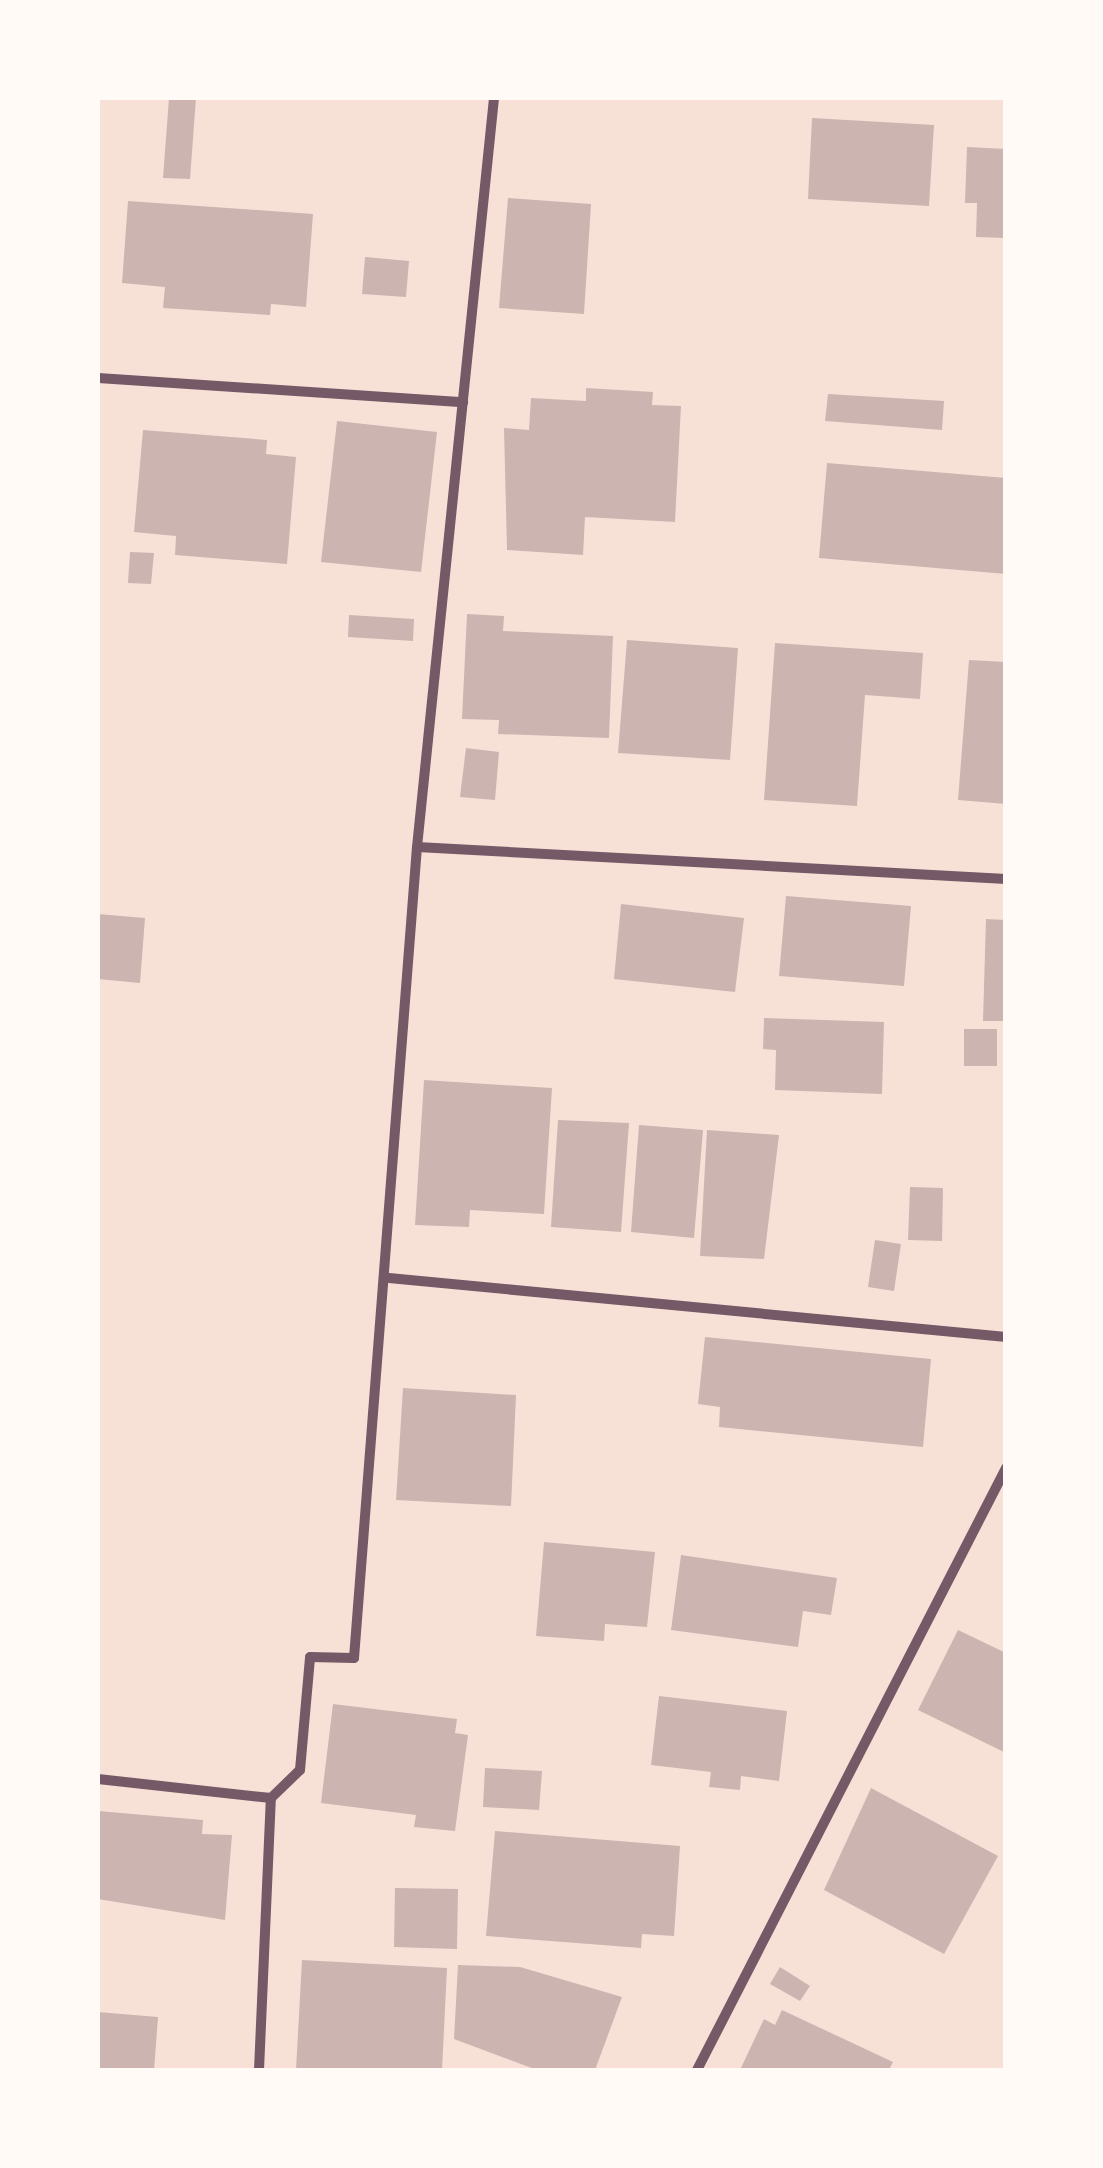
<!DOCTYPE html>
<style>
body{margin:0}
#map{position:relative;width:1103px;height:2168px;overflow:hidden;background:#f7e1d7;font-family:Helvetica,sans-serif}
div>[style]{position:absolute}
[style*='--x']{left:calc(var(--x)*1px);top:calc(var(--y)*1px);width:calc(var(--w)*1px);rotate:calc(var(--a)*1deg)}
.building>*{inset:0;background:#ccb4b1}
.minor>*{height:10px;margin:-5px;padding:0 5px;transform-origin:5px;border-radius:5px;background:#755966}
span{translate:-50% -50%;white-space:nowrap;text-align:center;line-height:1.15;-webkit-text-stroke:10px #fffaf5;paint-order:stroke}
.frame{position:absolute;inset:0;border:100px solid #fffaf5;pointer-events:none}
</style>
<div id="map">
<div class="building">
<div style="clip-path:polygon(169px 98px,196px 98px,190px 179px,163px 178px)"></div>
<div style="clip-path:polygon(812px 118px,934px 125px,929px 206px,808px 199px)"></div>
<div style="clip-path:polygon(967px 147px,1006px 149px,1006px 238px,976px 237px,977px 203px,965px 203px)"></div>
<div style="clip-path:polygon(508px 198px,591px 204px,584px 314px,499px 308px)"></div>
<div style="clip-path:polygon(128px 201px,313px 214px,306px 307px,271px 304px,270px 315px,163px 308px,165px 287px,122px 283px)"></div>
<div style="clip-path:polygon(365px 257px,409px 261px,406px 297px,362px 294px)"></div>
<div style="clip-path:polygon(586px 388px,653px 392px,652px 405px,681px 406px,675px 522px,585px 517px,583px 555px,507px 550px,504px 428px,529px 430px,531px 398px,586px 401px)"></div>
<div style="clip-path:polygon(828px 394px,944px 401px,942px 430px,825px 421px)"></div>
<div style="clip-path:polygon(337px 421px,437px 432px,421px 572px,321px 562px)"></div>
<div style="clip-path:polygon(143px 430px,267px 440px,266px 454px,296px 457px,287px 564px,175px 555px,176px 536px,134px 532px)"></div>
<div style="clip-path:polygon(827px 463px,1006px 478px,1006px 574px,819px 558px)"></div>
<div style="clip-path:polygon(130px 552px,154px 553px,151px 584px,128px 583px)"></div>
<div style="clip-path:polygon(467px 614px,504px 616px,503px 631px,613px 636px,609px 738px,498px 734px,499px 720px,462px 719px)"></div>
<div style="clip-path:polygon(349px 615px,414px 619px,413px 641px,348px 637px)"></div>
<div style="clip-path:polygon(627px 640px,738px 648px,730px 760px,618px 753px)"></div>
<div style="clip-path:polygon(775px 643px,923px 653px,920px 699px,865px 695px,857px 806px,764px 800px)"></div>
<div style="clip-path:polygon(969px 660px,1006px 662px,1006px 804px,958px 800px)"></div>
<div style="clip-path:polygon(466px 748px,499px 752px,495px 800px,460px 797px)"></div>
<div style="clip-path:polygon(786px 896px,911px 906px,904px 986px,779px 976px)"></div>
<div style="clip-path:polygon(621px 904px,744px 918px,735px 992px,614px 979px)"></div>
<div style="clip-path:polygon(98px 914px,145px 918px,140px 983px,98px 979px)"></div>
<div style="clip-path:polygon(986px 919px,1006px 920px,1006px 1021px,983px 1021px)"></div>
<div style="clip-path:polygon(764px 1018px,884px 1022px,882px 1094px,775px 1090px,776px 1050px,763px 1049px)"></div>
<div style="clip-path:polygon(964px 1029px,997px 1029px,997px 1066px,964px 1066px)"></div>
<div style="clip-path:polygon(424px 1080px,552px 1088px,544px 1214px,470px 1210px,469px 1227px,415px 1225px)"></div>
<div style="clip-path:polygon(558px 1120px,629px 1123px,621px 1232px,551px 1227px)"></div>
<div style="clip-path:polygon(639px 1125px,703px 1130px,694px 1238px,631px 1232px)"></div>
<div style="clip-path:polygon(707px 1130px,779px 1135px,764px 1259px,700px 1256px)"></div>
<div style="clip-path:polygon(910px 1187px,943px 1188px,942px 1241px,908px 1240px)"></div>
<div style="clip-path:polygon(875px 1240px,901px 1244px,894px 1291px,868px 1287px)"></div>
<div style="clip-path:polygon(705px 1337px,931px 1359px,923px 1447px,719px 1427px,720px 1407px,698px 1404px)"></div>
<div style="clip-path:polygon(403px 1388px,516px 1395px,511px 1506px,396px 1500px)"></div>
<div style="clip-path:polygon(544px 1542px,655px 1552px,647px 1627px,605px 1624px,604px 1641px,536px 1636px)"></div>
<div style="clip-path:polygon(681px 1555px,837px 1578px,831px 1615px,803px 1611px,798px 1647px,671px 1630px)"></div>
<div style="clip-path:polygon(958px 1630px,1006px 1653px,1006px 1753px,918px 1710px)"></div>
<div style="clip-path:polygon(659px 1696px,787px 1711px,779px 1781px,741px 1776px,740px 1790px,709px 1787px,711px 1772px,651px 1765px)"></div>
<div style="clip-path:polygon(333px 1704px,457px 1719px,455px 1733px,468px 1735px,455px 1831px,414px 1827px,416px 1815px,321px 1803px)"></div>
<div style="clip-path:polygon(485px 1768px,542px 1771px,539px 1810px,483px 1807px)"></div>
<div style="clip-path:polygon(871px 1788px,998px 1856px,944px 1954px,824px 1890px)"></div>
<div style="clip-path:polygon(98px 1811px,203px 1820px,202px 1834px,232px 1835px,225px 1920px,98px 1899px)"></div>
<div style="clip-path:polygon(495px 1831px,680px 1846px,674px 1936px,642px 1934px,641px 1948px,486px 1936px)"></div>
<div style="clip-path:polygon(395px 1888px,458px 1889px,457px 1949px,394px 1947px)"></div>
<div style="clip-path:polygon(302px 1960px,447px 1968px,442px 2070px,296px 2070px)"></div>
<div style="clip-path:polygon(458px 1965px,520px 1967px,622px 1997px,595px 2070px,537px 2070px,454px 2039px)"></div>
<div style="clip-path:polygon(780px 1967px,810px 1986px,800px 2001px,770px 1984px)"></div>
<div style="clip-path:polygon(782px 2010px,893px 2062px,889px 2070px,740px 2070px,764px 2019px,775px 2025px)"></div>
<div style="clip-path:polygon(98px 2012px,158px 2017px,154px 2070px,98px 2070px)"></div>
</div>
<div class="minor">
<div style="--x:98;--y:378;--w:366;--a:3.8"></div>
<div style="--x:417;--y:847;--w:590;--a:3.11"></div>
<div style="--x:389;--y:1278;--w:620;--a:5.46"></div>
<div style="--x:98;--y:1779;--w:174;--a:6.3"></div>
<div style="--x:259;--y:2070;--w:272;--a:-87.5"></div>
<div style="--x:271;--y:1798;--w:40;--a:-44"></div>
<div style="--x:300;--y:1770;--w:113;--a:-84.9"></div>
<div style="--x:310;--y:1657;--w:44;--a:1.3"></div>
<div style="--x:354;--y:1658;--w:813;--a:-85.56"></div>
<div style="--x:417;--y:847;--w:753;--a:-84.13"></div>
<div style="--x:697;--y:2070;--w:677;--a:-62.83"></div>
</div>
<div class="frame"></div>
</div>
